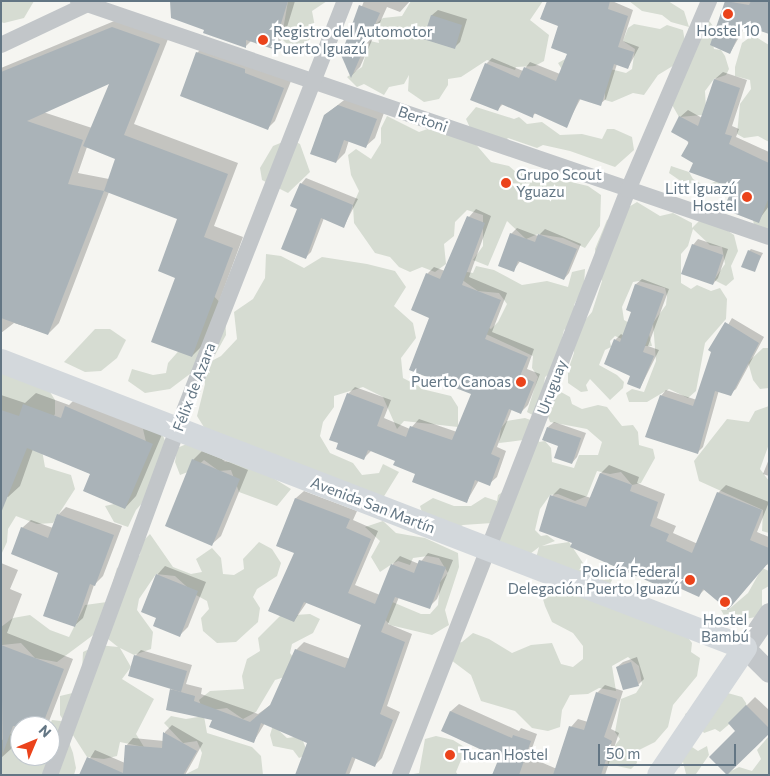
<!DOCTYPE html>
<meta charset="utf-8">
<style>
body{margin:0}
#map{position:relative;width:770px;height:776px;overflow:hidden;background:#f5f5f1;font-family:Commissioner,sans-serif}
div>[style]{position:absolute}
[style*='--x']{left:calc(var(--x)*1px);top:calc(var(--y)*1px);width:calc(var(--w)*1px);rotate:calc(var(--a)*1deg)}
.green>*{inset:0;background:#d6dcd2}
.shadow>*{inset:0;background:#0003}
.building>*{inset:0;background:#aab3b8}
.minor>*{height:16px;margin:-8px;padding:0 8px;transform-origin:8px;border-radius:8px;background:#c2c6c9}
.tertiary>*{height:21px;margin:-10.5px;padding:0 10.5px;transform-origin:10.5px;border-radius:10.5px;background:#c2c6c9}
.secondary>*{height:24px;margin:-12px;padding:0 12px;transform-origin:12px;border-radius:12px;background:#d3d8dc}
.dots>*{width:14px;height:14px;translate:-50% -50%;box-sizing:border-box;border:2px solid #fff;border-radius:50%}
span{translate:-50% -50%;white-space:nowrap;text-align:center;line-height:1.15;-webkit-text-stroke:5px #fff;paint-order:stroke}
.poi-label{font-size:15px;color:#637684}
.left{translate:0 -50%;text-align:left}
.right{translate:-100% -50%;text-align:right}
.street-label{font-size:15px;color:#637684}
.frame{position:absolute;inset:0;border:2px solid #637684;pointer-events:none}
.north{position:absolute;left:10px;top:716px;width:50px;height:50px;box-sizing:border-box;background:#fff;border:1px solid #c1c8ce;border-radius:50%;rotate:45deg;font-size:14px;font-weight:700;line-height:20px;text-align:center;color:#637684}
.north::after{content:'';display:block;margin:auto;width:18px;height:22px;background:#eb431b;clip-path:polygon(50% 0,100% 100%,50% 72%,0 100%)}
.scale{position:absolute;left:598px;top:744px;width:138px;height:22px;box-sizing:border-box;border:2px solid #637684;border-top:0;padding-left:6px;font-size:15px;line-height:18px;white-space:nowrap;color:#637684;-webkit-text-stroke:4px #fff;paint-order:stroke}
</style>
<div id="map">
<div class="green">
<div style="clip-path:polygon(1px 1px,34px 1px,24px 18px,4px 23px,1px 22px)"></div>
<div style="clip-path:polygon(288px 1px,327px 1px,312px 11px,315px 27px,305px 49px,296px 53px,278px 35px,283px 30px)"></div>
<div style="clip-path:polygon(411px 1px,543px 1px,530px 20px,549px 35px,544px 61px,535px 66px,516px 67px,515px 70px,487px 60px,461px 77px,448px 79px,448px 85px,439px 99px,424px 102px,408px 91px,409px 75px,404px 84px,389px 87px,384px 95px,364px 84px,357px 87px,347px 77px,362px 67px,370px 41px,379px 43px,376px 24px,383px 18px,402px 16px)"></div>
<div style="clip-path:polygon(629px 1px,668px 1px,684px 11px,689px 27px,707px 18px,716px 30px,712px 40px,714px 49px,721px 50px,725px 56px,729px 69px,726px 75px,714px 79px,705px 91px,706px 109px,702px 115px,679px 117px,671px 103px,689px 27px,671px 22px,662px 15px,642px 11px)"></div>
<div style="clip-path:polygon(634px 24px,660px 29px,667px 25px,683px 30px,685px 42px,676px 64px,658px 75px,644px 95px,633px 93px,612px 102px,605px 100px,605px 85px,563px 71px,558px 63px,567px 58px,626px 73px,632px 69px,635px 49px,623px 41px,628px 28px)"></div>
<div style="clip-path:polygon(753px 35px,769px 45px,769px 142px,758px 136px,744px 138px,737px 134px,740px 104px,751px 89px,750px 80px,735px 76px,735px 67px,742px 43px)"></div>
<div style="clip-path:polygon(476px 107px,514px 119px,519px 117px,527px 124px,542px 122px,560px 135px,582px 134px,602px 139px,607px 129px,614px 129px,632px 137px,634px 150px,615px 167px,570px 151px,543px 145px,537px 148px,508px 138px,501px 146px,471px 130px,466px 119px)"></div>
<div style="clip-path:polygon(387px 116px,419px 132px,439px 125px,467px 134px,491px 162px,509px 166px,517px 173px,530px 172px,545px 176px,557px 174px,571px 182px,588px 186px,601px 195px,600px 226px,585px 248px,563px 238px,538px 234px,526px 239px,507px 221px,488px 266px,473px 260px,483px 246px,483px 215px,467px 210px,455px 222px,454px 236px,444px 244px,446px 264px,435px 272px,422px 267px,410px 272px,399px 267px,390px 257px,375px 253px,354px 223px,353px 205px,359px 191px,351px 175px,348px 155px,356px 149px,371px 159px,381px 143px,381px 128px)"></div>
<div style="clip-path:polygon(290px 139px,300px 144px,310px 172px,288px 193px,262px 180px,260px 168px,273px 146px)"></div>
<div style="clip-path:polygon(671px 166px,689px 172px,693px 179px,705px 186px,721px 179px,733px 182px,728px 189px,701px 195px,669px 173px)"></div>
<div style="clip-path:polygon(769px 198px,769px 237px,756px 233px,751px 212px,759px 212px)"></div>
<div style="clip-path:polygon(637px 202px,660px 216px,673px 213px,692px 223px,692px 228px,699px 221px,721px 226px,734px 235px,738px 251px,731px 266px,734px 279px,726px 286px,714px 280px,725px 264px,722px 247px,710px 245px,693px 229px,688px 246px,681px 254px,681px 283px,691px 289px,697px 285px,711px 291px,720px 288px,727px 299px,726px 319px,705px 343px,696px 391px,688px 398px,669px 389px,647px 402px,629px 402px,626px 393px,632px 389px,644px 392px,656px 361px,653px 323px,666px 305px,667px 296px,665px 288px,639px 281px,633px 282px,622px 307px,624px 320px,649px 334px,652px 346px,638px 346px,615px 336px,610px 341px,611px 347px,605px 350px,599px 365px,617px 375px,624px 382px,623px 388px,610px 400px,590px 379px,586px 385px,588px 391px,581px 392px,568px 383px,568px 370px,574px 353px,573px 334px,592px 312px,602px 281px,597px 270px,595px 249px,607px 220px)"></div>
<div style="clip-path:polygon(266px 254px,281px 256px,304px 268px,322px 257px,367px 264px,395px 271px,406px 287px,394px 306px,413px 323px,416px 338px,401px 358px,403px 378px,426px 390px,451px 396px,458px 407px,458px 427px,404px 421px,397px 429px,383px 397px,363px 387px,334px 396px,334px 407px,323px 422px,320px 436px,330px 453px,353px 463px,362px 475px,379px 473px,383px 464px,399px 472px,378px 506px,207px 432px,197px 416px,205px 384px,202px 366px,221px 356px,237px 339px,234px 312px,253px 299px,265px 278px)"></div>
<div style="clip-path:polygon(476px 266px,494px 270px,522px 285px,547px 281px,568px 287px,572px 272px,585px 269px,584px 286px,574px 305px,579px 319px,564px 330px,554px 370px,545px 377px,540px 419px,527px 412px,538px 377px,532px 368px,533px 356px,475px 329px,480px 323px,491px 329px,498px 322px,507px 304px,499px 293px,478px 291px,458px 277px,461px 271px,473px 273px)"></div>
<div style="clip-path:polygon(210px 292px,225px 308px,226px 335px,215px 355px,170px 389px,145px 393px,128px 381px,132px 369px,153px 375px,166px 373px,168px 363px,191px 337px)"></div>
<div style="clip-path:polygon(95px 329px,110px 329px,126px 340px,117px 358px,101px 371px,85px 372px,64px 362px)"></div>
<div style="clip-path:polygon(763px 348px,769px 348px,769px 388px,760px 389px,753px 380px,748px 362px)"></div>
<div style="clip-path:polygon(1px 369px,50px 392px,55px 400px,55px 414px,40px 439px,45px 467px,71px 475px,75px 489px,53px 523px,37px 524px,16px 516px,8px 529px,7px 542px,1px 555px)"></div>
<div style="clip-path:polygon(561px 392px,570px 397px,572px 404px,582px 409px,598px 405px,607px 407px,622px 426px,633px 425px,638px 432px,639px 445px,653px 449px,655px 458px,641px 483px,632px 485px,621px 472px,610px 474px,597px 471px,587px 496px,575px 501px,558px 494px,550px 495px,540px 509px,535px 530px,541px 536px,547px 535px,555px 541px,542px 546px,569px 542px,587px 569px,605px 569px,614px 576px,610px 584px,683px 631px,692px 643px,691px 652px,700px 658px,697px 676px,673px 705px,668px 727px,655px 742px,635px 752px,637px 763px,631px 769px,608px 764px,607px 756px,620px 739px,615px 732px,621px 699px,636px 693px,642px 684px,639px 666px,628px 657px,612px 666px,616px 691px,599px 688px,588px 694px,570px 695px,562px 710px,560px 727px,548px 731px,532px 728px,515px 711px,481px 701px,471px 675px,447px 657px,446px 646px,462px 642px,473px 633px,489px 639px,512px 653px,531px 645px,552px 643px,561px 664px,573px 667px,583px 659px,583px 646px,573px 633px,552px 622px,545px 606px,540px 589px,551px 582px,536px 558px,539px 547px,530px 554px,501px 546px,492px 523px,463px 525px,447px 533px,426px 525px,420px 506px,433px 498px,454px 506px,471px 506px,485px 497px,497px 501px,498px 495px,514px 485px,523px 440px,499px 443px,501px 428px,507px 421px,525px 418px,539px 423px,539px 442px,545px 441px,551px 448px,552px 462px,574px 468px,579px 455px,598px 455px,602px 442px,587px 429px,550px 422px,547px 414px,551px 402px)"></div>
<div style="clip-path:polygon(769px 406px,769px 444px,760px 469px,769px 481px,769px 533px,762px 531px,763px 510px,699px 481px,694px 461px,727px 419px,749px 422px,755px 411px)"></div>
<div style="clip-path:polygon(143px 429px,162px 433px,169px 451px,157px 486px,136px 510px,128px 527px,114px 522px,105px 506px,123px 502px,147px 446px)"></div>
<div style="clip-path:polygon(194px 441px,213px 450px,225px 462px,244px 460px,291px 489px,277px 506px,239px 492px,231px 470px,219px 471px,204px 460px,193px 470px,180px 475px,175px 462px,177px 448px)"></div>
<div style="clip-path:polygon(383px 521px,396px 533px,425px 538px,458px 553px,459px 567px,445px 610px,449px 625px,432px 635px,390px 625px,380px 614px,390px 601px,421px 614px,430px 614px,438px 605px,440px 582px,448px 573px,439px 558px,428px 556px,413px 558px,410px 565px,398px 561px,392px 564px,380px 572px,371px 557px,380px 541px,365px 527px)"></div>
<div style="clip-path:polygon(150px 534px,173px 567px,191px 574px,202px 572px,196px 559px,212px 548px,221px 558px,223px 574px,234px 575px,244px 569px,243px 559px,259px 542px,272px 549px,281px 563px,277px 576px,257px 589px,253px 597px,260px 608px,258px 622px,236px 642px,217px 643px,203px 631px,201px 618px,209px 609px,207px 601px,196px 595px,175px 576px,156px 574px,139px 599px,137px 610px,153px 632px,151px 649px,134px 655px,120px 648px,131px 667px,122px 679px,154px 699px,136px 734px,144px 747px,120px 742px,117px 756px,104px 759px,87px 757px,60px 715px,60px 696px,81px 691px,83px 652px,98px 645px,118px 647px,108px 639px,104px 627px,57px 662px,35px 658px,21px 643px,2px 645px,1px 627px,13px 618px,30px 615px,50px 630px,69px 637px,85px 605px,107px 602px,117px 568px,140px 555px,141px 543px)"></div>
<div style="clip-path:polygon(762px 568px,769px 571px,769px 586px,762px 590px,762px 609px,756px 617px,728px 622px,721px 610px,728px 610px,748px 593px)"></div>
<div style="clip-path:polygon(310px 614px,320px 619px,313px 633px,292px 644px,290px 653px,295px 660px,291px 675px,275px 680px,256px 712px,243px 719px,227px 708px,203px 711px,199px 700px,210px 691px,244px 689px,242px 676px,247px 659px,260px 651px,258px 638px,280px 616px)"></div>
<div style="clip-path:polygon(706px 687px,742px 697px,746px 703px,747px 709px,720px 732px,715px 729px,704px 733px,699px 726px,688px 721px,685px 714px,691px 711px)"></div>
<div style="clip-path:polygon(171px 716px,186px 719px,204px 716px,207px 733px,252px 747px,261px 756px,263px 775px,184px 775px,198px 768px,202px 753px,197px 741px,183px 743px,164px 723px)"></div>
<div style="clip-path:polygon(52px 720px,61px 721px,73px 753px,76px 768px,74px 775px,1px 775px,1px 741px,15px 730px,20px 734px,20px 756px,50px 756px,49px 726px)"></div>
<div style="clip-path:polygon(273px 725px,287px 738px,295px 737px,303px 741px,308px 754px,299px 758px,293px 750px,273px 746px,270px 735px)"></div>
<div style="clip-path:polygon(436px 736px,453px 740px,466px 748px,456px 772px,458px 775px,408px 775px,419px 773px,425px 739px)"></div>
<div style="clip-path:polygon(769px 736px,769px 775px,723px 775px,739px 767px,752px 771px,761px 759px,757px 750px)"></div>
<div style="clip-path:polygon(707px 746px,709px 755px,696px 774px,686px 774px,683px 762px,679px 768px,673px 761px,692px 747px,698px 751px)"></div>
</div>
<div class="shadow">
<div style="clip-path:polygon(172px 1px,295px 1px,284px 37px,273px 48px,252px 40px,246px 46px)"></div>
<div style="clip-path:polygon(364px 1px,410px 1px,400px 12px,387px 7px,360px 67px,351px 76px,343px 55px)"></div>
<div style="clip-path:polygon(548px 1px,612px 1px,633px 10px,623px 41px,639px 47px,628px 68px,617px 64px,606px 99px,600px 104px,581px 98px,566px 126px,536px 113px,532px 116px,503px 104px,497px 110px,486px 64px,492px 58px,523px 71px,530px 62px,560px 74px,569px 54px)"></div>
<div style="clip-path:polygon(727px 1px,769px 1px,746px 25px,730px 53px,711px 44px)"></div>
<div style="clip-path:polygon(438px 10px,467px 19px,460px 42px,454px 48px,425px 39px,432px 15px)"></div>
<div style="clip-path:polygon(evenodd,124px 17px,170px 34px,134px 124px,238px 163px,214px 226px,243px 237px,203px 345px,192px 356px,177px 277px,179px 218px,109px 192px,59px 323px,48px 334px,14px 323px,1px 333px,1px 68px,124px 17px,111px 81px,92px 128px,43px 112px,111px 81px,124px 17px,87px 147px,117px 158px,109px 179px,78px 173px,87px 147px)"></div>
<div style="clip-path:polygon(205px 45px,291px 81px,275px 121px,268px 128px,197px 53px)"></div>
<div style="clip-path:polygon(723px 72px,747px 80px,732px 126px,739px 129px,736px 137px,769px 152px,769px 206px,758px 221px,735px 187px,694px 162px,680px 117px,688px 110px,702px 118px,715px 79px)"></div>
<div style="clip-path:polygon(348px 97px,385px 110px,375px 138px,366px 146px,349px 140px,345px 153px,336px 162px,325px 115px)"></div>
<div style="clip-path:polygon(306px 178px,358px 199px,344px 226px,324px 218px,311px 252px,306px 257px,298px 208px,301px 184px)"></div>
<div style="clip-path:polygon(476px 209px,491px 216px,469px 277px,507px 293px,492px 332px,534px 349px,527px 369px,540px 374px,528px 405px,521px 412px,512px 409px,497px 447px,506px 451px,497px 477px,489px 484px,479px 480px,467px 501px,396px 460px,372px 450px,364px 458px,339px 442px,348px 394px,355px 387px,391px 400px,384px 418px,410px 429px,419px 419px,457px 432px,472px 393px,431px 317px,427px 274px,434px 267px,445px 271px,469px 217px)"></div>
<div style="clip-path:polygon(517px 228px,538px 236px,545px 229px,581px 244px,569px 273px,564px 279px,521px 260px,513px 271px,511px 234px)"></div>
<div style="clip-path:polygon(698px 239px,728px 249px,718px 278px,713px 284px,693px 245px)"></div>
<div style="clip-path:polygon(751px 249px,763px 253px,754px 270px,749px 251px)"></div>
<div style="clip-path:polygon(642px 279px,669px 289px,648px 346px,659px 350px,640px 388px,615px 340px,621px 334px,624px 336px,633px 311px,628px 309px,636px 284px)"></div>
<div style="clip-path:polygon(732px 318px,764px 337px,736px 389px,730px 394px,719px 390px,703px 447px,697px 453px,661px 396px,666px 390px,697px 400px,713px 351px)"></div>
<div style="clip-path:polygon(36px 393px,69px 405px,78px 396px,163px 432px,136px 496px,125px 508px,91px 474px,33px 449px,20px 486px,8px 497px,1px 494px,1px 395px,25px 403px)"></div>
<div style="clip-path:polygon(554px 422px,586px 433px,577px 457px,572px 463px,548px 427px)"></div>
<div style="clip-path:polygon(202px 451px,248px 470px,221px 536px,212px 544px,193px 460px)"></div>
<div style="clip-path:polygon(769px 459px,769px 476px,763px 474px)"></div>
<div style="clip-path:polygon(609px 465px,639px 477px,637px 483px,665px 494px,657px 518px,676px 526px,673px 533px,698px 544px,718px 493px,726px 485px,769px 502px,757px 532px,769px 537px,769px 564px,705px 589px,699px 595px,670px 583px,665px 587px,574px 542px,552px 496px,560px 488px,591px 498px,601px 473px)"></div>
<div style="clip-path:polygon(304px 491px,357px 511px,353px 520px,378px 531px,355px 585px,380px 595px,393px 564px,400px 556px,419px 564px,428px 553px,453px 560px,437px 599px,429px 607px,399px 597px,388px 624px,412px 634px,387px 706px,400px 712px,382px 758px,374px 766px,356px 757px,349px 775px,296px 775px,309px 742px,265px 723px,254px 741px,213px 719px,171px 689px,135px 656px,141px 650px,192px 665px,186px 684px,202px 688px,201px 694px,258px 714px,272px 704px,296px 650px,304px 642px,350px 659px,363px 624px,307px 602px,294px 621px,296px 498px)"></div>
<div style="clip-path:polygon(66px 507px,122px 526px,103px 576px,94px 585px,83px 618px,74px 626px,59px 572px,22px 528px,31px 520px,53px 528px,58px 515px)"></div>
<div style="clip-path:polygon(1px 563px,18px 570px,10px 589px,22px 594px,7px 633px,73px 659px,48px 724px,19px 726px,11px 749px,1px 758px,1px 676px,5px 667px,1px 666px)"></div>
<div style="clip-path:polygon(165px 566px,206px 582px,188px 627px,180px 635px,158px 618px,157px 575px)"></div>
<div style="clip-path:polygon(637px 657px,644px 679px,638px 685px,617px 667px,623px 662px)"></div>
<div style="clip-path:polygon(605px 685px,623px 691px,611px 729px,619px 733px,605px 775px,494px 775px,501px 757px,443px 731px,451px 711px,459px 704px,519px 731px,521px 728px,537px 734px,529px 757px,557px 769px,571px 727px,578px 719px,588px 722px,597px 693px)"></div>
<div style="clip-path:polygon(755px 697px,769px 710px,769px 732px,737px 731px,729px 723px)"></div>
<div style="clip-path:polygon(172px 725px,203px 743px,185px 775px,80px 775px,95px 750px,125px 763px,126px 746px,133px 738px,164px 741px,165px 732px)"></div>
</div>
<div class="building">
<div style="clip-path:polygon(170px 1px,288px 1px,273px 49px,246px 40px,246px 48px,203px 33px,204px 30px,171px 18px)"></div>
<div style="clip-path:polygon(547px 1px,610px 1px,608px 9px,628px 16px,618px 47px,634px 52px,628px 69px,614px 64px,601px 106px,579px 99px,567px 128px,534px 113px,533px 118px,501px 104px,498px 111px,470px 100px,485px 63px,519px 78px,524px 67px,556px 81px,567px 54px,551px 48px,558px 26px,540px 19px)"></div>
<div style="clip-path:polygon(725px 1px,749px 5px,751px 1px,769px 1px,769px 34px,743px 25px,730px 54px,710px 45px)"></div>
<div style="clip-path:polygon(359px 5px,380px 13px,351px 78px,341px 55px)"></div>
<div style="clip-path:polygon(431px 15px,462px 25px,455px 49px,423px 39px)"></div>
<div style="clip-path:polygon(evenodd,112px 27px,160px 44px,124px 135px,228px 174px,204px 237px,233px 248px,192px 357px,151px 342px,175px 278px,158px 271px,177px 219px,104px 191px,48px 335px,1px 318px,1px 72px,112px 27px,109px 84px,83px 146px,115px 159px,104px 191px,68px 184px,83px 140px,27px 121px,109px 84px)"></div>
<div style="clip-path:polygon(196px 52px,245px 69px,245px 73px,284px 88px,268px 130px,180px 96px)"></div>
<div style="clip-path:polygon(714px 79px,740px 88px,725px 134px,732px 136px,729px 144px,769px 163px,769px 197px,759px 223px,723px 209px,733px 188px,689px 172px,693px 163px,681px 156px,689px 142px,671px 132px,679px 116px,698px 126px)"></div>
<div style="clip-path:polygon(338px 105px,377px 119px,366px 148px,344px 140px,336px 163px,310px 154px,324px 115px)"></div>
<div style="clip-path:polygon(300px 183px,353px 205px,344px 228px,321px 218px,306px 259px,281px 249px,297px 209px,290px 206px)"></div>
<div style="clip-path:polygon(467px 216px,485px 223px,462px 285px,501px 300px,485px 339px,528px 357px,520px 376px,534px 382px,521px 414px,509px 409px,491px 454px,500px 458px,490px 486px,475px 480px,467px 503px,412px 482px,415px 474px,393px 465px,395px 461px,368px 450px,364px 460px,336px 449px,338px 443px,329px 440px,347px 393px,384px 407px,377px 426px,406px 437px,410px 426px,452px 440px,471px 394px,409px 370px,429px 318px,411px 310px,426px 273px,440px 279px)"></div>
<div style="clip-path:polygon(510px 233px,535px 242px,538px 234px,577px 249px,564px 280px,518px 261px,514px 272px,498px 266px)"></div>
<div style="clip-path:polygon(692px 244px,723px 255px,713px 285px,681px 274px)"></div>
<div style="clip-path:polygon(748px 250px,761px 256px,755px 272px,741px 267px)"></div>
<div style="clip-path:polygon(635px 284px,664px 294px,643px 352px,654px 356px,640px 389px,627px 384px,630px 376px,604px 364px,614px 339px,620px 342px,631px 312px,626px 310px)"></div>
<div style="clip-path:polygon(725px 322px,759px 343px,731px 396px,715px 391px,698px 454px,645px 437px,660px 395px,693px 406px,711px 352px,708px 350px)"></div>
<div style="clip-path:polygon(23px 404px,61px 418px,65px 406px,153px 444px,125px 509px,83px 491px,90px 474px,27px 448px,1px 513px,1px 410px,19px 416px)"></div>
<div style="clip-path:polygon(547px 427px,581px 438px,572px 464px,554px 458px,558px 446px,542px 440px)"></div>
<div style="clip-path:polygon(192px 459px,240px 479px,212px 546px,165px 526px)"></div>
<div style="clip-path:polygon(600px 473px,632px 485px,630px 491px,658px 502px,650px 526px,669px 534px,666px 541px,692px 553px,717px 492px,762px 510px,750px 540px,769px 548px,769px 562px,728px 610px,703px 589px,699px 597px,668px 583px,666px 589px,570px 547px,572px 543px,539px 531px,550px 495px,586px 507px)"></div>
<div style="clip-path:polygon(295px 498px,350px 519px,346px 528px,371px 539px,348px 593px,375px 604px,391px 564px,414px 573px,419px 560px,446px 567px,430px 609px,395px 597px,381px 632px,405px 642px,380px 714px,393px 720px,375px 767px,352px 757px,345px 775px,295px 775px,307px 743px,261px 723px,254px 743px,209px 727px,212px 720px,166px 710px,170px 689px,195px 696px,194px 701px,250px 722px,270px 705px,295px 649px,345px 668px,361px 625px,304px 602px,294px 622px,268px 611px,294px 553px,276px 546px)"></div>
<div style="clip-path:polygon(57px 514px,114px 535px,95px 586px,90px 584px,75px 627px,43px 616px,58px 573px,11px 554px,21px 527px,48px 538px)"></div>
<div style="clip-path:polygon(156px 574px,198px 591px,180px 637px,153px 626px,156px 618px,141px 612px)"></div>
<div style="clip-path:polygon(1px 645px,64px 669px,42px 726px,13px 726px,3px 753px)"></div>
<div style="clip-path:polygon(134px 655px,187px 671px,181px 692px,128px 676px)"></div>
<div style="clip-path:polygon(631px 662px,639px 686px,623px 690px,616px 667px)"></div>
<div style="clip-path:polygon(596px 692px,617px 699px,604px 737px,612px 741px,601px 775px,553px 775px,569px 726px,584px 730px)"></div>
<div style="clip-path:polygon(746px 705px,769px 728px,769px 734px,727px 775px,709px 757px,735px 731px,728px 723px)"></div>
<div style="clip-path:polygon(450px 711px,512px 738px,513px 735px,531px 741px,519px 775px,492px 775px,499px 758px,441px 731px)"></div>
<div style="clip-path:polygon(163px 732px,197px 751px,183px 775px,79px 775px,87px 757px,123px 773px,125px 745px,162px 748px)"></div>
</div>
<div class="minor">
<div style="--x:78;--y:1;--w:730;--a:18.86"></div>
<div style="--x:1;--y:45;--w:101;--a:-25.3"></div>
<div style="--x:50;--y:775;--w:369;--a:-69.8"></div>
<div style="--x:177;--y:429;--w:460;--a:-68.6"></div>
<div style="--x:400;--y:775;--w:628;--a:-68.71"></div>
<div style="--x:628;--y:190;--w:206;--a:-66.8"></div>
</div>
<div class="tertiary">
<div style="--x:769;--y:613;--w:42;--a:124.4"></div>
<div style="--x:745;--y:648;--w:34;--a:45"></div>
</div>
<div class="secondary">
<div style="--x:1;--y:361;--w:797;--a:21.09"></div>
<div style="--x:745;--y:648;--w:153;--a:124.1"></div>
</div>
<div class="dots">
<div style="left:728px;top:14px;background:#eb431b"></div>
<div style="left:263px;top:40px;background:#eb431b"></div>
<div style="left:506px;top:183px;background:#eb431b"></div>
<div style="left:747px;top:197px;background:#eb431b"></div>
<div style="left:521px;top:382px;background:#eb431b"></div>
<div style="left:690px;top:580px;background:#eb431b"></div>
<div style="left:725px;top:602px;background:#eb431b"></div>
<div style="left:450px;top:755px;background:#eb431b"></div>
</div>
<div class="poi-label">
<span class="left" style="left:273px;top:40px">Registro del Automotor<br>Puerto Iguazú</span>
<span style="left:728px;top:31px">Hostel 10</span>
<span class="left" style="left:516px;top:183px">Grupo Scout<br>Yguazu</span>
<span class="right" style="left:737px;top:197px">Litt Iguazú<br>Hostel</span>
<span class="right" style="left:511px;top:382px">Puerto Canoas</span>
<span class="right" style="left:680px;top:580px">Policía Federal<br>Delegación Puerto Iguazú</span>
<span style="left:725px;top:628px">Hostel<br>Bambú</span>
<span class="left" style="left:460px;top:755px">Tucan Hostel</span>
</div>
<div class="street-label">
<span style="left:423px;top:119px;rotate:19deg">Bertoni</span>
<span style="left:194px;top:387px;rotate:-69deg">Félix de Azara</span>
<span style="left:552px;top:387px;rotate:-69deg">Uruguay</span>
<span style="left:373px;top:505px;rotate:21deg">Avenida San Martín</span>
</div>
<div class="frame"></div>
<div class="north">N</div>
<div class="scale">50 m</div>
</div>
